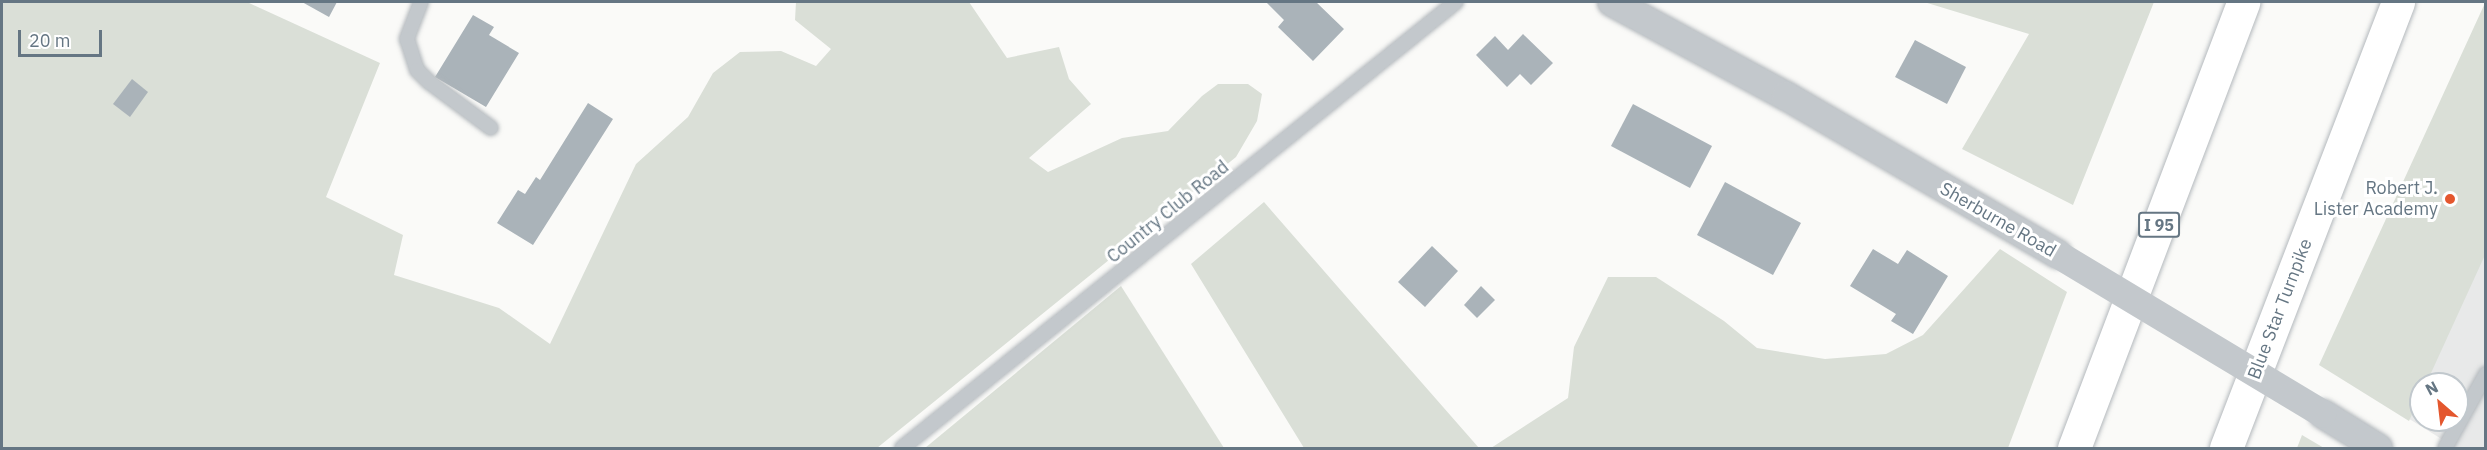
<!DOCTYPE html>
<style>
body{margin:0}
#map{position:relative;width:2487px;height:450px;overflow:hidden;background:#fafaf8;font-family:"IBM Plex Sans",sans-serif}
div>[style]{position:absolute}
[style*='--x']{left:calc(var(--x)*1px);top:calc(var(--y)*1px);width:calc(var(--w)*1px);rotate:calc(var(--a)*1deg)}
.built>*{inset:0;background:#e8e9e9}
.green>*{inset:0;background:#dadfd7}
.building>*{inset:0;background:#aab3b9}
.roads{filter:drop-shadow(0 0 2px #b4b9bd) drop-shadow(0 0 2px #b4b9bd)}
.service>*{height:14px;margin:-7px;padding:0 7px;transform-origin:7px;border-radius:7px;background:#c3c8cc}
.minor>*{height:28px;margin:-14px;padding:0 14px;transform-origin:14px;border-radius:14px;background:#c3c8cc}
.motorway>*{height:33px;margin:-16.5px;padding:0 16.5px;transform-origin:16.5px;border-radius:16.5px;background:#fff}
.minor-bridge>*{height:28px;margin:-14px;padding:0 14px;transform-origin:14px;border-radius:14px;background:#c3c8cc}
.dots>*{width:16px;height:16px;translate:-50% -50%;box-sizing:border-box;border:3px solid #fff;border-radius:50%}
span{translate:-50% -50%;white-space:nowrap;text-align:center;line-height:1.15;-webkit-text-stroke:6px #fff;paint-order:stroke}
.shield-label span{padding:2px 4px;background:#fff;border:2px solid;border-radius:4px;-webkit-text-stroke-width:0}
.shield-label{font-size:16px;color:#657683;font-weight:700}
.poi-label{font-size:18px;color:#657683}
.right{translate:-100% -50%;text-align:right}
.street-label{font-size:18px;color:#657683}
.frame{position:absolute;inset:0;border:3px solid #657683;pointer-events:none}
.north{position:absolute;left:2409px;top:372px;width:60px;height:60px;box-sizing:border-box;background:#fff;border:2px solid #c1c8cd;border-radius:50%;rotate:332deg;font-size:16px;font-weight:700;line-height:24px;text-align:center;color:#657683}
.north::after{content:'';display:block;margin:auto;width:21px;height:27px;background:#e4572e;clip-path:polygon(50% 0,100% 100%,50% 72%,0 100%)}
.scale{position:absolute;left:18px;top:30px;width:84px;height:27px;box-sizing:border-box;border:3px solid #657683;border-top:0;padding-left:8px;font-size:18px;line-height:21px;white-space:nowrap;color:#657683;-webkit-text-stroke:4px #fff;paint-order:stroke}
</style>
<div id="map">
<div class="built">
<div style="clip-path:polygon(evenodd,2485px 19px,2485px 448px,2456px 448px,2345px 379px,2485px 19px,2421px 384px,2457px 384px,2457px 420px,2421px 420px,2421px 384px)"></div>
</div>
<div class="green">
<div style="clip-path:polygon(2px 2px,247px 2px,380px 63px,326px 197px,403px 235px,394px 275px,499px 308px,550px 344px,636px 164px,688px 117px,713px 73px,740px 52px,781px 51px,816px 66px,831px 49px,795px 20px,796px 2px,969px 2px,1007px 58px,1059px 47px,1069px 79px,1091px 104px,1029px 158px,1048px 172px,1122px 138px,1168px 131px,1202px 96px,1218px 84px,1248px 84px,1262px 94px,1257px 121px,1236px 157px,877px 448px,2px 448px)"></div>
<div style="clip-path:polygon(1924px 2px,2154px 2px,2073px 205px,1962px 149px,2029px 34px)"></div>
<div style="clip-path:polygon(2485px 3px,2485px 255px,2426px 384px,2421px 384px,2421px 395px,2409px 421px,2319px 365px)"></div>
<div style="clip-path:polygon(1264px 202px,1344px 294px,1479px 448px,1304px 448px,1191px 264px)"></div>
<div style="clip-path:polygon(2000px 249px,2067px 292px,2008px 448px,1491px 448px,1568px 398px,1574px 347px,1608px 277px,1656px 277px,1724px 321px,1757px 348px,1825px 359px,1886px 354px,1923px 335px)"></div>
<div style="clip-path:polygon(1121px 286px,1224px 448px,925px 448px)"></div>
<div style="clip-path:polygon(2302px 435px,2324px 448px,2297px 448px)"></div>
</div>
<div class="building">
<div style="clip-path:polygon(302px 2px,337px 2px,329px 17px)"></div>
<div style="clip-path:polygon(1266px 2px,1316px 2px,1344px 29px,1313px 61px,1278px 27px,1284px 20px)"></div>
<div style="clip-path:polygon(473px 15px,494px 27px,489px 35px,519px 53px,486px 107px,435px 77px)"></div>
<div style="clip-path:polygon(1523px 34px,1553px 63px,1531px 85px,1520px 74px,1507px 87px,1476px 55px,1495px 36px,1508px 50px)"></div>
<div style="clip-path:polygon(1915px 40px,1966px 67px,1947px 104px,1895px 77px)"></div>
<div style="clip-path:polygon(132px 79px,148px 92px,130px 117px,113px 104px)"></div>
<div style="clip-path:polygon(588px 103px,613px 119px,533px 245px,497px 223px,518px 190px,525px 194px,536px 177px,540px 180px)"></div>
<div style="clip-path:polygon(1633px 104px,1712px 146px,1690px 188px,1611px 146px)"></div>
<div style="clip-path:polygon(1725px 182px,1801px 223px,1773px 275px,1697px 235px)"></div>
<div style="clip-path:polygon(1432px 246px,1458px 271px,1425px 307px,1398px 282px)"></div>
<div style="clip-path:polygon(1873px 249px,1898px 264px,1907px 250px,1948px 276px,1913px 334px,1891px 321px,1896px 314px,1850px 286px)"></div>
<div style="clip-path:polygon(1481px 286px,1495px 300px,1477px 318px,1464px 305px)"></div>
</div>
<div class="roads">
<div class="service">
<div style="--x:421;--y:2;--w:40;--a:111"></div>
<div style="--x:407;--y:39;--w:33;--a:72"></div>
<div style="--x:417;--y:70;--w:17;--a:45"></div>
<div style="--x:429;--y:82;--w:77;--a:36.6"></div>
<div style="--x:902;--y:448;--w:711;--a:-38.84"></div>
<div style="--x:2445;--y:448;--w:85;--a:-61"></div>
</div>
<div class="minor">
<div style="--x:1612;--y:2;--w:198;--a:28.4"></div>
<div style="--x:1786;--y:96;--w:314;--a:30.2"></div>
<div style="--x:2323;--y:414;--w:65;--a:31.7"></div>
</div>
<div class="motorway">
<div style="--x:2074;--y:448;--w:477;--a:-69.2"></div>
<div style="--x:2226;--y:448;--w:478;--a:-68.9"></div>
</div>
</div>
<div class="minor-bridge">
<div style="--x:2057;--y:254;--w:310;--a:31"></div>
</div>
<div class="dots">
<div style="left:2450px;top:199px;background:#e4572e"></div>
</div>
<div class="shield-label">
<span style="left:2159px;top:225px">I 95</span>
</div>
<div class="poi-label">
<span class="right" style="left:2438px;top:199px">Robert J.<br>Lister Academy</span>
</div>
<div class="street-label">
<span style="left:1168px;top:212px;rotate:-39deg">Country Club Road</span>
<span style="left:1998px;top:220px;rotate:30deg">Sherburne Road</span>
<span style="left:2280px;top:309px;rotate:-69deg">Blue Star Turnpike</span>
</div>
<div class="frame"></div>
<div class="north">N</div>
<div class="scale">20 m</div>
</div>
